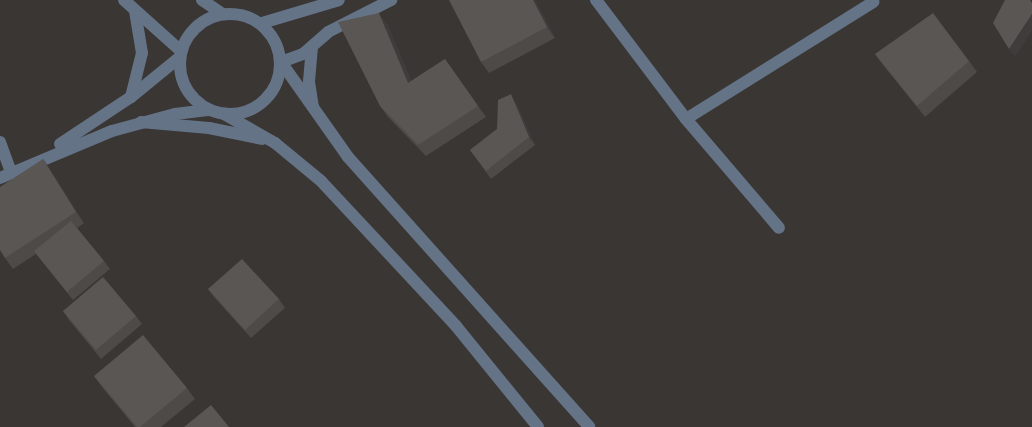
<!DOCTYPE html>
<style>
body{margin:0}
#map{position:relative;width:1032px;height:427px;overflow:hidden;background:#393634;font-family:Lato,sans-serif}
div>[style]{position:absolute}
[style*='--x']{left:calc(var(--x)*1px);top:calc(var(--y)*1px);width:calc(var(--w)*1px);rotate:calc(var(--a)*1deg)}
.minor>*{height:12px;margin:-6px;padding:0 6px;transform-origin:6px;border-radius:6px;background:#657386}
.tertiary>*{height:12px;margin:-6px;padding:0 6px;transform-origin:6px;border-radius:6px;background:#657386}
.tertiary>.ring{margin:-6px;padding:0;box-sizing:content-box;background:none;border:12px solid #657386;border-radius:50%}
.wall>*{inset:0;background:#4d4a48}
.shaded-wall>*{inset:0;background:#3f3c3b}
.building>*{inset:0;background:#5a5654}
span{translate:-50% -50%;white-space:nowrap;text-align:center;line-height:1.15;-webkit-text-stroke:4.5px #2f2c2a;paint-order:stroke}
</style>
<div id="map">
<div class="minor">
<div style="--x:596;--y:0;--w:149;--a:52.9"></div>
<div style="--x:686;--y:119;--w:143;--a:49.5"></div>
<div style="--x:262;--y:23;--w:80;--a:-16.6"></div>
<div style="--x:281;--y:62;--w:23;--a:-20"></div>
<div style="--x:303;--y:54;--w:33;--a:-41"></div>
<div style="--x:328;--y:32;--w:71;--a:-26.9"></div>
<div style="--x:686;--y:119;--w:221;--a:-32"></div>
<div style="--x:0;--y:142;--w:33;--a:70"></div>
<div style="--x:60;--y:144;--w:85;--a:-33.5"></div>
<div style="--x:131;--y:97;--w:63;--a:-39.2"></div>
<div style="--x:0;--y:178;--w:121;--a:-22.8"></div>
<div style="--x:112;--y:131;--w:65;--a:-15.1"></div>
<div style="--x:175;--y:114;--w:35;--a:-7"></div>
</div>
<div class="tertiary">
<div style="--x:124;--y:0;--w:76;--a:41.8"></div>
<div style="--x:202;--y:0;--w:23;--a:34"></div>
<div class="ring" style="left:180px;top:14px;width:88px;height:88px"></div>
<div style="--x:312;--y:47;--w:35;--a:95"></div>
<div style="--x:309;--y:82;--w:25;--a:81"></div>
<div style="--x:281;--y:62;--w:116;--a:54.8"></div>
<div style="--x:348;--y:157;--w:362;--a:48.2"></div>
<div style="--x:131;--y:97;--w:45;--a:-76"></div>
<div style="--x:142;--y:53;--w:43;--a:-99.5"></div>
<div style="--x:224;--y:114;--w:59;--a:29.6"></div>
<div style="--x:275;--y:143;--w:60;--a:39.6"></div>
<div style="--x:321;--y:181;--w:198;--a:47"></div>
<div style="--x:456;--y:326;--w:130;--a:50.9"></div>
<div style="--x:141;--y:122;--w:68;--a:5"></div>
<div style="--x:209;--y:128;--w:54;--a:11.7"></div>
</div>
<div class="wall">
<div style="clip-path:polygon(535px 0,555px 38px,489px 73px,481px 62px)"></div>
<div style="clip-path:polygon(387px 24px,411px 81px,445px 59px,486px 117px,426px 156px,388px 117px,380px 106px)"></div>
<div style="clip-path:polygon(875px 54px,969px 61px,977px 72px,925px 117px,883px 65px)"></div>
<div style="clip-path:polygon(516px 103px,535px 145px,491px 179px,470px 150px,497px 129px)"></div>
<div style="clip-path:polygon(43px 159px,84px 223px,77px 228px,104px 261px,110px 269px,73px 300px,36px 254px,13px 269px,5px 258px)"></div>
<div style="clip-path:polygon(208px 289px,279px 299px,285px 308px,251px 338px,214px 297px)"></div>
<div style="clip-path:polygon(63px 311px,136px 316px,142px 324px,101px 359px,69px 320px)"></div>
<div style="clip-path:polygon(94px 376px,187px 388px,195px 399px,161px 427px,135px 427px,102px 387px)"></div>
</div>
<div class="shaded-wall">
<div style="clip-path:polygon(533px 0,535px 0,555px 38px,547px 27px)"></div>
<div style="clip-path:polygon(379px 13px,387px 24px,416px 94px,408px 83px)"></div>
<div style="clip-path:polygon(1032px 14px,1032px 31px,1015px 57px,1009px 49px)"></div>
<div style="clip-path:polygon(511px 94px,516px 103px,535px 145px,529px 137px)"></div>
<div style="clip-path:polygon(43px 159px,51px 170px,84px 223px,76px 212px)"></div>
</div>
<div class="building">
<div style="clip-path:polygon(449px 0,533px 0,547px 27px,481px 62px)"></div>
<div style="clip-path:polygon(1005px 0,1030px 0,1032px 3px,1032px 14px,1009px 49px,993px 23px)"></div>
<div style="clip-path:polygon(379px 13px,408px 83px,445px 59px,478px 106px,418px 145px,380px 106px,338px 22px)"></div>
<div style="clip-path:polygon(933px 13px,969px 61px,917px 106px,875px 54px)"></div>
<div style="clip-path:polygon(511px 94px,529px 137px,486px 171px,470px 150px,497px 129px,498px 100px)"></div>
<div style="clip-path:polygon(43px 159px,76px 212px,5px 258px,0 250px,0 187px)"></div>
<div style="clip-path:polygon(71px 221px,104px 261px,67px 292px,34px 251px)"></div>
<div style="clip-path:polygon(242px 259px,279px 299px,245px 330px,208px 289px)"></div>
<div style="clip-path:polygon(103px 277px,136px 316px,96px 350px,63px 311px)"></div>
<div style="clip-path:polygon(143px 335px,187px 388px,140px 427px,137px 427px,94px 376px)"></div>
<div style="clip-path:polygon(211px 405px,229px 427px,184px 427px)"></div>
</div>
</div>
